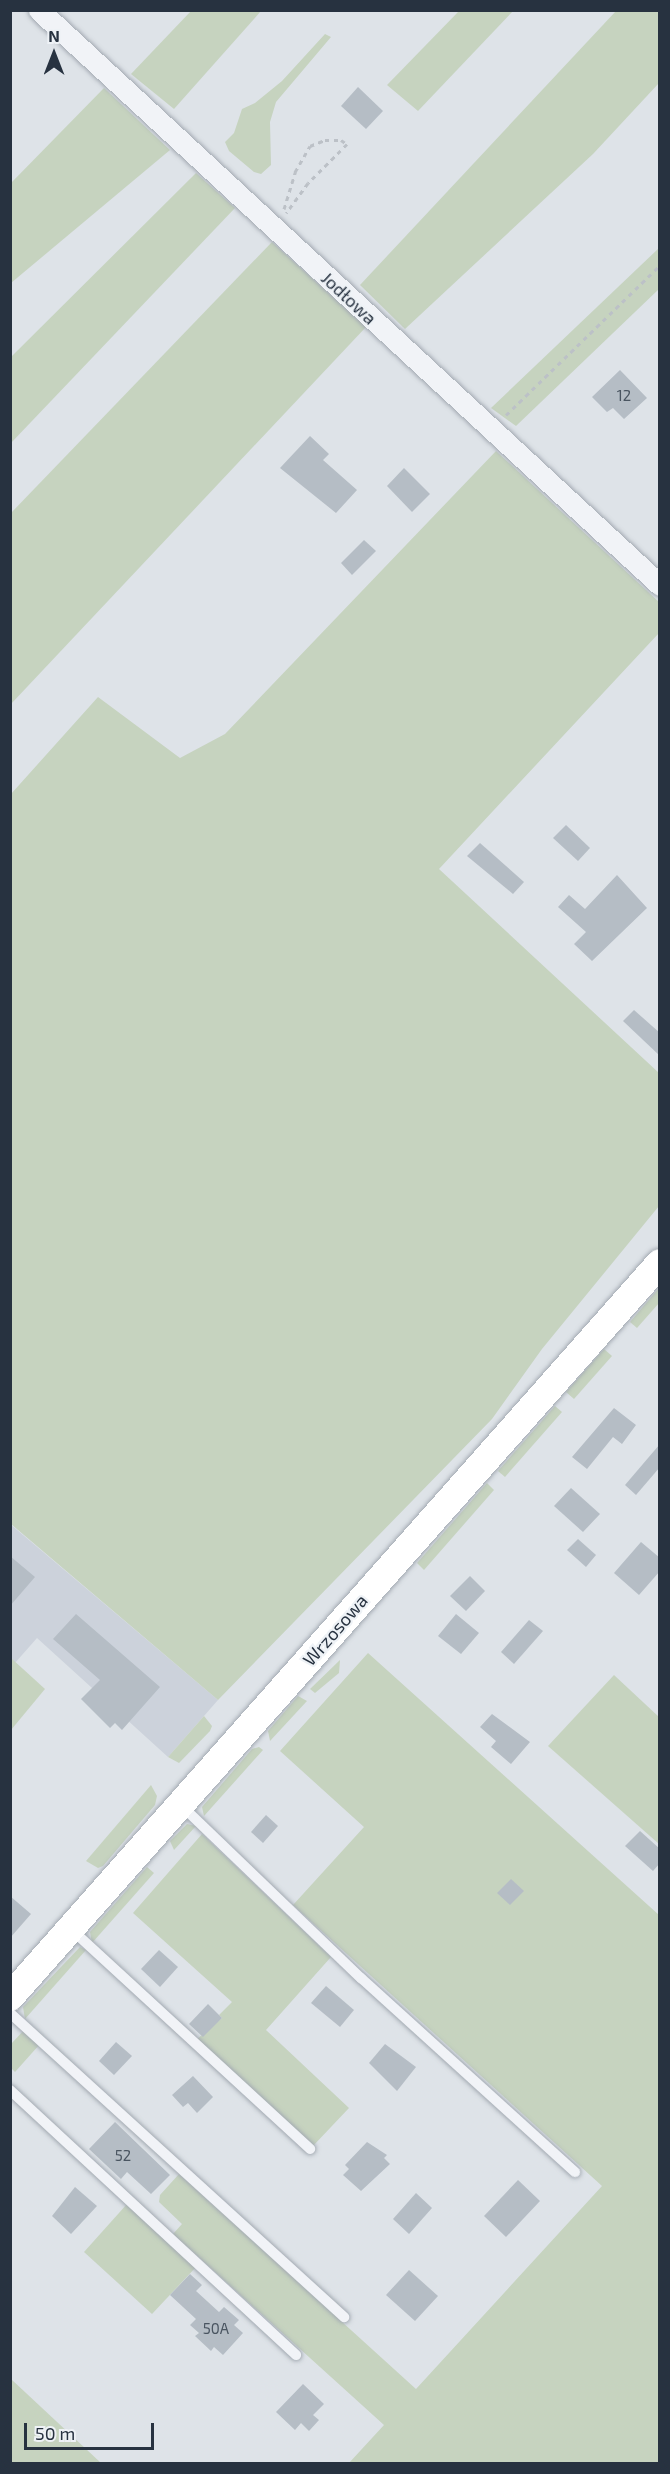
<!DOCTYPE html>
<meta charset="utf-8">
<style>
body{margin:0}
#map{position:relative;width:670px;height:2474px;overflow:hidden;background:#dee3e8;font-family:"Exo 2",sans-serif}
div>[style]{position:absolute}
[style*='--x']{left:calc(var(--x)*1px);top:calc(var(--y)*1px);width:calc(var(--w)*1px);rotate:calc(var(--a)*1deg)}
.built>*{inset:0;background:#ccd2db}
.green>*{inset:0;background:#c6d3bf}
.building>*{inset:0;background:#b5bdc5}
.path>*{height:3px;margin-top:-1.5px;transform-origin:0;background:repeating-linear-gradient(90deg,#bcc1c7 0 4.5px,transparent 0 9px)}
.roads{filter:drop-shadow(0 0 2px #a3aab2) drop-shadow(0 0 2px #a3aab2)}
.lane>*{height:10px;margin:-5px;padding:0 5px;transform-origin:5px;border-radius:5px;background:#f1f3f7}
.street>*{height:21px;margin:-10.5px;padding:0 10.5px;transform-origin:10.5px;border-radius:10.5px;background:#f1f3f7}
.secondary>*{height:28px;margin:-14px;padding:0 14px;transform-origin:14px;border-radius:14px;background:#fff}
span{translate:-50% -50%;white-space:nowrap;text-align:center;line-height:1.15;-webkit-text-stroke:4.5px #eef2f6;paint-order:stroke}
.number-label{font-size:15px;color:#4a5561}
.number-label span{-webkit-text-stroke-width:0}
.street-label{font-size:18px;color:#273240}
.frame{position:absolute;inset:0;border:12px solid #273240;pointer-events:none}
.north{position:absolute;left:24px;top:24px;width:60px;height:60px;-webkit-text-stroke:4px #eef2f6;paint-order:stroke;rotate:0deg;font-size:16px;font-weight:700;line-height:24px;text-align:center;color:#273240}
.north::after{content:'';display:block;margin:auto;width:21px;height:27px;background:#273240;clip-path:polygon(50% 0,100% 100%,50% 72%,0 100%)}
.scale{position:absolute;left:24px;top:2423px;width:130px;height:27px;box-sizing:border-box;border:3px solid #273240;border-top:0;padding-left:8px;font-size:18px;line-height:21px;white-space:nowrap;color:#273240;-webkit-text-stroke:4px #eef2f6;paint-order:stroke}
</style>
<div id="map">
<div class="built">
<div style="clip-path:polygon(10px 1524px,218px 1700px,168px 1757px,37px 1638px,15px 1663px,11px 1658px)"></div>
</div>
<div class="green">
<div style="clip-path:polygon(191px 11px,261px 11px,174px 109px,131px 74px)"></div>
<div style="clip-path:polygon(459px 11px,513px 11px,418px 111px,387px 85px)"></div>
<div style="clip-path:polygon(616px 11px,659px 11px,659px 83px,593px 154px,405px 329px,360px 285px)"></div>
<div style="clip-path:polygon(325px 34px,331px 37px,276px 102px,270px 122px,271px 165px,261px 174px,254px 172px,229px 151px,225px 142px,234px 133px,242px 109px,255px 103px,282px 81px)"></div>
<div style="clip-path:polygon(104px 88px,170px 150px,11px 283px,11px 183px)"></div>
<div style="clip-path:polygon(196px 173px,235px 208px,11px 443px,11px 357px)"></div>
<div style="clip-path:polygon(272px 242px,366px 327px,11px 704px,11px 513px)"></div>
<div style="clip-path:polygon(659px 248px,659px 289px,516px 426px,491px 408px)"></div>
<div style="clip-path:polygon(496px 451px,659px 602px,659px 633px,439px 869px,659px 1073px,659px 1206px,542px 1349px,492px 1419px,218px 1700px,11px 1524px,11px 794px,98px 697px,180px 758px,225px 734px)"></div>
<div style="clip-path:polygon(659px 1288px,659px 1303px,637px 1328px,630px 1322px)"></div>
<div style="clip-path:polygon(604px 1349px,612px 1356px,574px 1399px,566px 1392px)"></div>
<div style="clip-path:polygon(555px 1406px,562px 1412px,505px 1477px,498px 1471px)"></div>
<div style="clip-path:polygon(487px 1483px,494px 1490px,424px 1570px,417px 1563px)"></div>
<div style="clip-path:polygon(368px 1653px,659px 1915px,659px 2463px,349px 2463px,384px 2425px,173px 2234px,182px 2224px,159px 2202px,160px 2195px,179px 2174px,416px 2389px,602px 2186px,293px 1905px,364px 1827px,280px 1751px)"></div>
<div style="clip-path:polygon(11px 1658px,45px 1689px,11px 1730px)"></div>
<div style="clip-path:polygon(340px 1660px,339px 1673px,315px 1693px,310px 1689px)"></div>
<div style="clip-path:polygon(614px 1675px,659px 1717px,659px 1844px,548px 1746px)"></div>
<div style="clip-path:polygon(298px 1696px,307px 1701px,270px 1741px,268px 1731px)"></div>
<div style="clip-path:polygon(204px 1716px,212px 1726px,210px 1731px,179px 1763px,168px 1757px)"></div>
<div style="clip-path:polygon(259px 1747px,263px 1750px,204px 1816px,202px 1807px,252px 1749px)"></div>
<div style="clip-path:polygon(151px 1785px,157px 1796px,155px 1805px,103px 1866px,98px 1868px,86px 1861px)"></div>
<div style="clip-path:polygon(187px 1824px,196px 1826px,174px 1850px,170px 1841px)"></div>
<div style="clip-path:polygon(202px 1834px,331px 1957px,266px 2030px,349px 2108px,313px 2146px,196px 2040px,222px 2018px,219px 2015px,232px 2002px,133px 1913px)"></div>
<div style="clip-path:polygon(147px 1867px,154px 1873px,92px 1943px,90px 1932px)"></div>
<div style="clip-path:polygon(80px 1947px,86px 1950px,25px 2019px,23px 2007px)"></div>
<div style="clip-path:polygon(25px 2029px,40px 2044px,15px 2072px,11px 2068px,11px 2044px)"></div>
<div style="clip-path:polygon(127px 2204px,197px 2266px,152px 2314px,84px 2252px)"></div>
<div style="clip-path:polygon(10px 2379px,11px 2379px,101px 2463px,11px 2463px)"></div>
</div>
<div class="building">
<div style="clip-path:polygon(358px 87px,383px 111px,366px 129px,341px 106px)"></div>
<div style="clip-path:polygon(620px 370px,647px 398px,624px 419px,613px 408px,607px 412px,592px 397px)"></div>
<div style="clip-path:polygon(310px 436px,329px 454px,323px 460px,357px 490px,336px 513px,280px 468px)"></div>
<div style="clip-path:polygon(404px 468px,430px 494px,412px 512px,387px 486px)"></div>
<div style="clip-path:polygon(364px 540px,376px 551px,352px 575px,341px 563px)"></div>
<div style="clip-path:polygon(566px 825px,590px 848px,578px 861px,553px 838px)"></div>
<div style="clip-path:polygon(480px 843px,524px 882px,513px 894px,467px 856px)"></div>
<div style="clip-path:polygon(617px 875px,647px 908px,592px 961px,574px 944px,586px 932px,558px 907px,569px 895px,585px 909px)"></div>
<div style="clip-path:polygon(634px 1010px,660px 1033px,660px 1056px,623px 1021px)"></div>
<div style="clip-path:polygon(614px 1408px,636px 1425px,622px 1444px,613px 1437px,587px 1469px,572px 1457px)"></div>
<div style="clip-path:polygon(660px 1444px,660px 1467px,636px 1495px,625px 1485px)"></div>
<div style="clip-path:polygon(571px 1488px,600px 1514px,583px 1532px,554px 1506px)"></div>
<div style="clip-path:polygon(578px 1539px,596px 1555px,586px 1567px,567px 1550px)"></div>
<div style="clip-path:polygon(641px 1542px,660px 1558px,660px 1571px,639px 1595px,614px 1573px)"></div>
<div style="clip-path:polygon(10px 1556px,35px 1577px,10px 1606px)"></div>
<div style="clip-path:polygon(470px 1576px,485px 1591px,466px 1611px,450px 1596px)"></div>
<div style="clip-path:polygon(76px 1614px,160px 1687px,122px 1730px,115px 1723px,110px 1728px,81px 1699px,100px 1680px,53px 1639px)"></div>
<div style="clip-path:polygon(456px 1614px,479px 1633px,461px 1654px,438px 1636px)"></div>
<div style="clip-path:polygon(529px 1620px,543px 1631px,514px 1664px,501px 1652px)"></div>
<div style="clip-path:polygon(492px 1714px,530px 1742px,511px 1764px,491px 1747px,496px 1741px,480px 1727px)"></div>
<div style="clip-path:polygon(266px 1815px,278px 1826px,263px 1843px,251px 1832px)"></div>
<div style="clip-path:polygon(640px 1831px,660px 1849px,660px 1863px,653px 1871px,625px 1846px)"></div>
<div style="clip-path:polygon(511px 1879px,524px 1891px,510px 1905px,497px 1893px)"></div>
<div style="clip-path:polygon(10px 1896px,31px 1914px,10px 1938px)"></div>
<div style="clip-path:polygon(159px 1950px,178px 1967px,160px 1987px,141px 1969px)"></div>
<div style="clip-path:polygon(326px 1986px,354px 2010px,340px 2027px,311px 2003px)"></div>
<div style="clip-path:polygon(208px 2004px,222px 2018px,203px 2037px,189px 2024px)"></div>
<div style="clip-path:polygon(116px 2042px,132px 2056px,114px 2075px,99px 2061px)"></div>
<div style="clip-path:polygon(385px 2044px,416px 2067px,397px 2091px,369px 2063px)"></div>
<div style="clip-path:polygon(193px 2076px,213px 2097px,197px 2113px,188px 2103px,183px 2107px,172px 2095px)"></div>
<div style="clip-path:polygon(115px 2122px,170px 2175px,151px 2194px,127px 2172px,121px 2179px,89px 2149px)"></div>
<div style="clip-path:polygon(367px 2142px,387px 2155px,384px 2158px,390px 2164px,361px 2191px,343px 2175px,349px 2169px,345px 2165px)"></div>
<div style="clip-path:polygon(518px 2180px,540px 2201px,506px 2237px,484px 2216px)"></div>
<div style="clip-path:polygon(75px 2187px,97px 2206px,71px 2234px,52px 2216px)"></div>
<div style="clip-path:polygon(416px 2193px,432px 2208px,409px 2234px,393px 2219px)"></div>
<div style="clip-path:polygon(409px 2270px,438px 2296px,415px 2321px,386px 2295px)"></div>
<div style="clip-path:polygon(190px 2274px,202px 2285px,196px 2291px,219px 2312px,224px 2307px,239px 2320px,234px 2325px,243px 2333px,223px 2355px,214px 2347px,211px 2351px,195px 2336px,199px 2333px,190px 2325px,196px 2319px,170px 2295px)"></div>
<div style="clip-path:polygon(303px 2384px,324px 2404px,313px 2415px,319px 2420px,309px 2431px,301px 2423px,295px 2430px,276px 2412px)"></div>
</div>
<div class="path">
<div style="--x:284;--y:209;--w:39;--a:-73"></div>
<div style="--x:295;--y:172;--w:30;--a:-60"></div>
<div style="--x:310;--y:146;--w:16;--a:-22"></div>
<div style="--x:325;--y:140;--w:16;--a:0"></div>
<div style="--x:341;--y:140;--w:7;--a:34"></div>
<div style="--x:347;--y:144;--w:55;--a:135"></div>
<div style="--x:308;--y:183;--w:37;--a:126"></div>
<div style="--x:506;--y:415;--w:215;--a:-44.2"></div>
</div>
<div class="roads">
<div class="lane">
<div style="--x:181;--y:1805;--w:250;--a:43.9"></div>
<div style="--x:361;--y:1978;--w:289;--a:42.2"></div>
<div style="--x:71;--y:1929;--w:325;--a:42.6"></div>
<div style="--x:10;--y:2013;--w:452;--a:42.3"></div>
<div style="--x:10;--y:2090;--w:390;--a:42.8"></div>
</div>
<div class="street">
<div style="--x:39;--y:10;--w:846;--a:42.8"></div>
</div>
<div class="secondary">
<div style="--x:10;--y:1997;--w:980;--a:-48.47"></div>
</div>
</div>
<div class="number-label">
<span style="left:624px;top:396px">12</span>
<span style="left:123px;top:2156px">52</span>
<span style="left:216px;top:2329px">50A</span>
</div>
<div class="street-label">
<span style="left:349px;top:298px;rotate:43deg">Jodłowa</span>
<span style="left:335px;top:1630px;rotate:-49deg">Wrzosowa</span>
</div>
<div class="frame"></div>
<div class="north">N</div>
<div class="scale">50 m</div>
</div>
